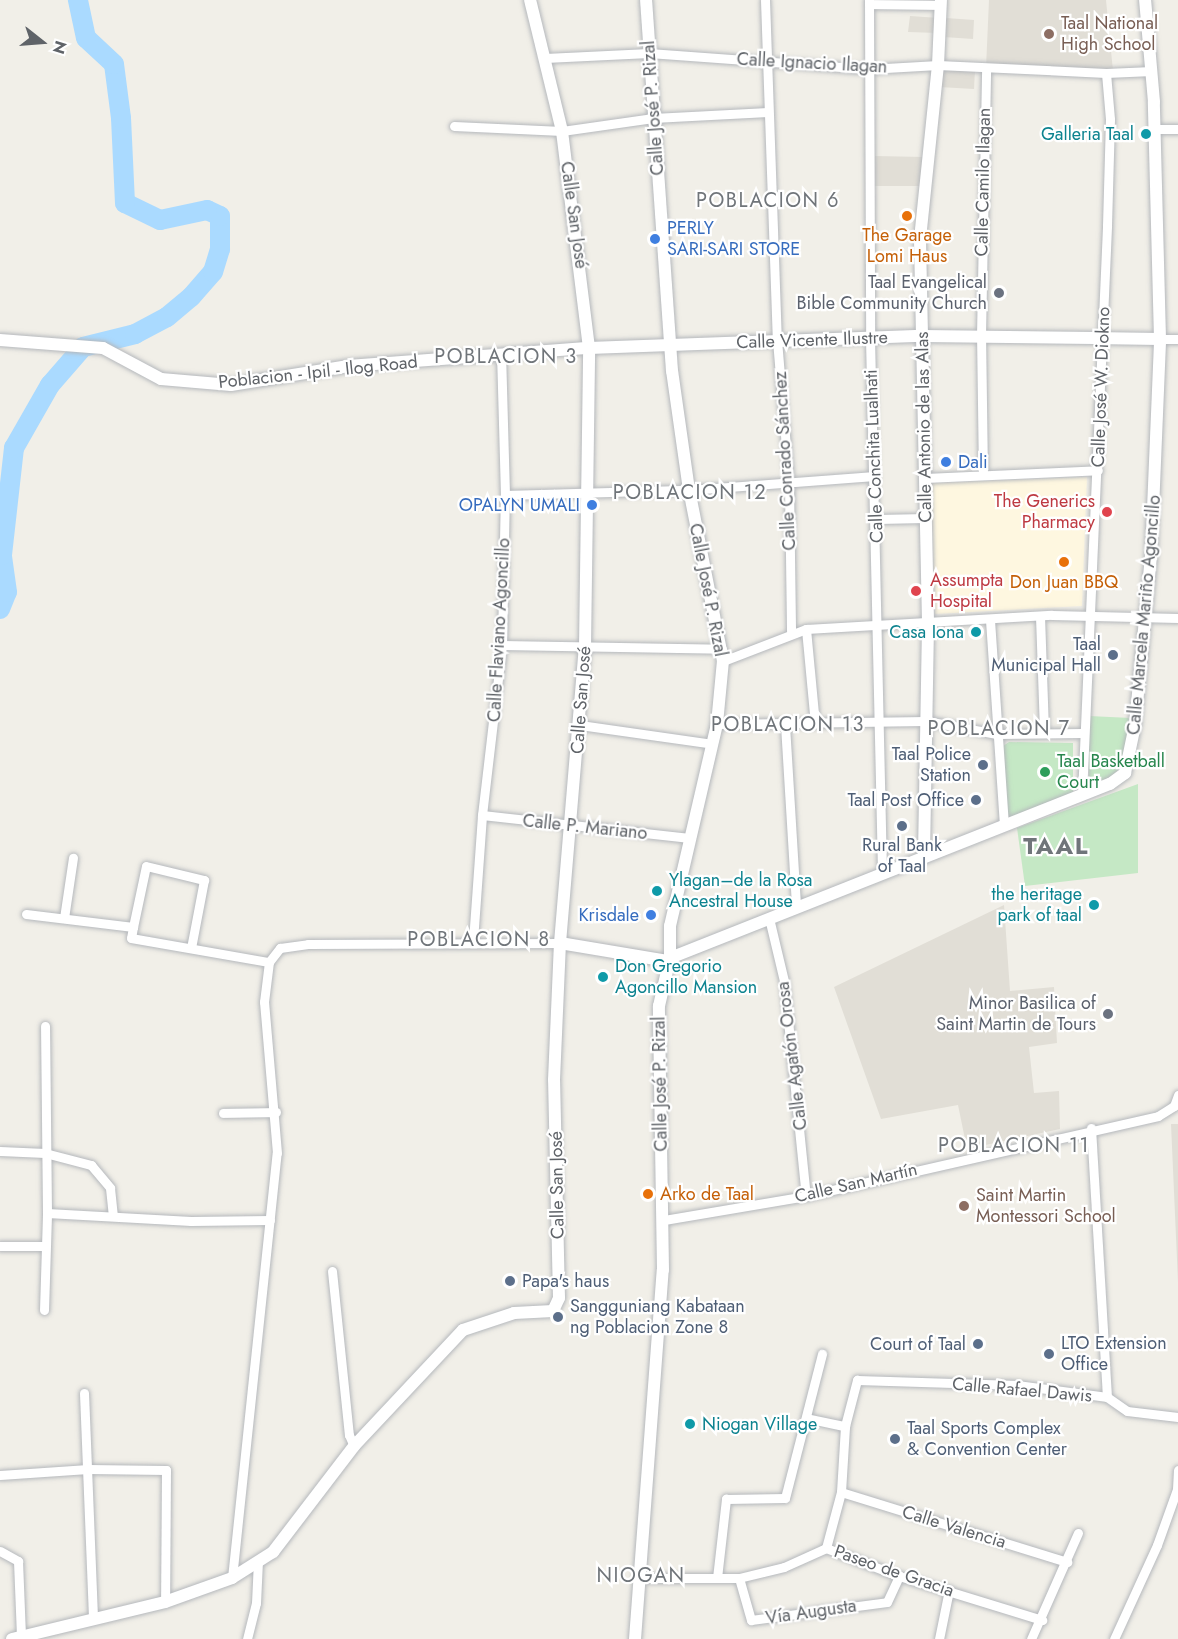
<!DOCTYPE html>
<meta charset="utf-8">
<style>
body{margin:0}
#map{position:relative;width:1178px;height:1639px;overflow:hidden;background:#f1efe8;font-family:Jost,sans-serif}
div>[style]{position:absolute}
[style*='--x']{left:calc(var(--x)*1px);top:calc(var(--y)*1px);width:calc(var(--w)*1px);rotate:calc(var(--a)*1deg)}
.commercial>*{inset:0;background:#fef7e0}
.education>*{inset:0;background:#e1ded6}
.green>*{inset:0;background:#c5e8c5}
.river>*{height:20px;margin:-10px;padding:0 10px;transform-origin:10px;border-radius:10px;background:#aadaff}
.roads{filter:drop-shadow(0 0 2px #b5b8bc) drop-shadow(0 0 2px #b5b8bc)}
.street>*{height:9px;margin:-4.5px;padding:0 4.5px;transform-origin:4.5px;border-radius:4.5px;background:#fff}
.secondary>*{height:12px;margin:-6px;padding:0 6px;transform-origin:6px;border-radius:6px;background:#fff}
.dots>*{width:16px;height:16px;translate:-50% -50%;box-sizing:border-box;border:3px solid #fff;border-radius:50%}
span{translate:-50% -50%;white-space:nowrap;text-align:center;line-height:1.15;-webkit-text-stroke:4.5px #fff;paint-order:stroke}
.education-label{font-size:18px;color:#785e54}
.left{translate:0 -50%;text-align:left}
.street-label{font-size:18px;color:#5f6368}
.culture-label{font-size:18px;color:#0d838f}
.right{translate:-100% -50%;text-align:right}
.shop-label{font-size:18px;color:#366cbe}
.food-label{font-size:18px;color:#c56008}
.worship-label{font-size:18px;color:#5b616d}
.health-label{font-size:18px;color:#be3a42}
.service-label{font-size:18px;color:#4e5e75}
.leisure-label{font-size:18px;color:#27864d}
.neighbourhood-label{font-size:20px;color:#70757a;letter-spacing:1.5px}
.district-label{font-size:24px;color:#70757a;font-weight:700;letter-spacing:1.5px}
.north{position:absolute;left:12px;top:12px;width:60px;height:60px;-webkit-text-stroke:4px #fff;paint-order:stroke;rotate:107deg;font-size:16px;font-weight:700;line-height:24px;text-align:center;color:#5f6368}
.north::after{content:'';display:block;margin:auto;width:21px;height:27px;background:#5f6368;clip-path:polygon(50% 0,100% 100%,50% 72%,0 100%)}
</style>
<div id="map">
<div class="commercial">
<div style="clip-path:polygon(1087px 477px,1082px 606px,935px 614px,931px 483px)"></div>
</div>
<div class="education">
<div style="clip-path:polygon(989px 0,1106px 0,1113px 71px,986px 68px)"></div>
<div style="clip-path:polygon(910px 16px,939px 18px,938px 33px,908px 32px)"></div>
<div style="clip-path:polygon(946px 18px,974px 20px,973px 39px,944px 37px)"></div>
<div style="clip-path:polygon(940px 67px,975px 70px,974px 89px,939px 87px)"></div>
<div style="clip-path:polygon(875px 156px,924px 157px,924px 186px,874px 186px)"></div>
<div style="clip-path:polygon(1004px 905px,1010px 991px,1054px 987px,1057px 1043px,1029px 1047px,1034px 1093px,1059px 1091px,1060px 1129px,967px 1149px,958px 1105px,881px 1119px,834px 987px)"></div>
<div style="clip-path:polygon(1171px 1124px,1178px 1124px,1178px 1282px)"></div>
</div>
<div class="green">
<div style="clip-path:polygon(1089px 716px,1131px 718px,1120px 768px,1111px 777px,1089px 784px)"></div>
<div style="clip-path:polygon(1009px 742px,1073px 743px,1073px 793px,1007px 820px,1003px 746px)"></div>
<div style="clip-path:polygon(1138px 784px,1138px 873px,1025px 886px,1017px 828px)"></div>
</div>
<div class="river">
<div style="--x:0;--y:609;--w:18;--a:-68"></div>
<div style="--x:7;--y:592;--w:37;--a:-98"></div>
<div style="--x:2;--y:555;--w:108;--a:-83.6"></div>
<div style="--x:14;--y:448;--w:73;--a:-60.3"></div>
<div style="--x:50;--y:385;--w:50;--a:-49"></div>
<div style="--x:83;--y:347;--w:54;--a:-14"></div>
<div style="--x:135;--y:334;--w:36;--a:-28"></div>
<div style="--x:167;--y:317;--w:31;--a:-40"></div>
<div style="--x:191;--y:297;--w:33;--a:-49"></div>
<div style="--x:213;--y:272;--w:24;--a:-73"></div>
<div style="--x:220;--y:249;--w:33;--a:-90"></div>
<div style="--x:220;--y:216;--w:14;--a:-155"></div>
<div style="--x:207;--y:210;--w:48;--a:168"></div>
<div style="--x:160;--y:220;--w:39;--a:-154"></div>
<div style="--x:125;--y:203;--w:85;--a:-92.7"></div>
<div style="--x:121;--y:118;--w:54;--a:-97.4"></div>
<div style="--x:114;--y:64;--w:38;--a:-137"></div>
<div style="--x:86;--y:38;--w:39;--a:-102"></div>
</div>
<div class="roads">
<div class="street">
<div style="--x:765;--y:0;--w:340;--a:88"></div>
<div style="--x:777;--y:340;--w:144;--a:85.2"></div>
<div style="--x:789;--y:484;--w:149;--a:89.2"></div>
<div style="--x:869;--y:0;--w:338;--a:89.8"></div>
<div style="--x:870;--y:338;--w:533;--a:88.71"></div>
<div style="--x:869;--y:4;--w:71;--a:0.8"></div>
<div style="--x:545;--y:58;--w:104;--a:-2.8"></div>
<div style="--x:649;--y:53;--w:220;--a:4.2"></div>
<div style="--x:868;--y:69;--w:70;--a:-3.3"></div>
<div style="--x:938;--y:65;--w:168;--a:2.7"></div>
<div style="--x:1106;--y:73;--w:46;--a:-2.5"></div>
<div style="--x:454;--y:126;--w:108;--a:2.7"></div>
<div style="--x:562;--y:131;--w:92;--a:-8.1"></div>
<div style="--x:653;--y:118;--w:115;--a:-3"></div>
<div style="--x:1155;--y:129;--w:23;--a:0"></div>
<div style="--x:1160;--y:339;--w:18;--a:0"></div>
<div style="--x:983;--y:475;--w:139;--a:-90.8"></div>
<div style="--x:981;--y:336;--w:268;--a:-88.9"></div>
<div style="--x:925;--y:478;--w:173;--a:-2.6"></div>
<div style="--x:505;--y:495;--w:184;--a:-1.6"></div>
<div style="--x:689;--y:490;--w:186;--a:-4.3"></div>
<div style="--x:877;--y:519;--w:49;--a:-1.2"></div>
<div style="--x:1040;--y:616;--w:116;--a:88"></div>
<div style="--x:990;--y:620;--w:205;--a:86.1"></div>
<div style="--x:806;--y:629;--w:95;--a:84.6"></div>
<div style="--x:502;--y:645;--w:220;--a:1"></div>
<div style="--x:723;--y:661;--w:89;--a:-21.1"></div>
<div style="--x:806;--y:629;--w:246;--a:-3.3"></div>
<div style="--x:1052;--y:615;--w:126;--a:1.4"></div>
<div style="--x:717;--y:724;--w:209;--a:-0.8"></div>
<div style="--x:926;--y:721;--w:72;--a:10.4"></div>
<div style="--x:997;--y:734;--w:86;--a:-0.7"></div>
<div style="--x:580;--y:725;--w:134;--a:8.1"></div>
<div style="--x:785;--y:725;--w:181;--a:86.5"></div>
<div style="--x:1082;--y:795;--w:570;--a:-87.48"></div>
<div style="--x:1107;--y:226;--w:107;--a:-88.4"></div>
<div style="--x:1110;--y:119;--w:46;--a:-95"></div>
<div style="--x:482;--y:815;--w:209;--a:6.3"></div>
<div style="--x:26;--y:914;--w:108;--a:6.9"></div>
<div style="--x:133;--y:927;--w:11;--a:100"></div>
<div style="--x:131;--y:938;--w:140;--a:9.9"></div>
<div style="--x:64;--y:918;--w:61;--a:-81.5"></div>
<div style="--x:769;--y:918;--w:65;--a:76.6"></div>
<div style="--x:784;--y:981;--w:216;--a:84.2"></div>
<div style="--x:133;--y:927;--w:62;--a:-78"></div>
<div style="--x:146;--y:866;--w:60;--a:13.6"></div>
<div style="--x:204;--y:880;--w:69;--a:100.8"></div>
<div style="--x:473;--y:941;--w:126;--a:-85.9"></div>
<div style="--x:482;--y:815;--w:171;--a:-83.3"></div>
<div style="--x:502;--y:645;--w:150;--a:-88.9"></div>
<div style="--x:505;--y:495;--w:141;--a:-91.6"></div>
<div style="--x:223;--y:1113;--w:53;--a:-1.1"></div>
<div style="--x:1091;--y:1128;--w:269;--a:86.6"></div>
<div style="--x:0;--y:1151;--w:45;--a:2.5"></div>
<div style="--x:45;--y:1153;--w:48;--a:14.6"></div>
<div style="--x:91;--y:1165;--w:30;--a:50"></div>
<div style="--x:110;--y:1188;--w:28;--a:84"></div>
<div style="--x:47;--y:1213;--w:144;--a:3.2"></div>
<div style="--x:191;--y:1221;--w:79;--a:-0.7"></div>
<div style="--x:664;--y:1220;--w:144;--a:-9.6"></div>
<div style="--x:806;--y:1196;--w:361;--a:-12.8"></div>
<div style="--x:1158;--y:1116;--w:19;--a:-32"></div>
<div style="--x:1174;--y:1106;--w:12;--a:-70"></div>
<div style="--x:0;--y:1246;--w:43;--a:0"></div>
<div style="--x:332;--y:1271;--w:165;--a:84.1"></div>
<div style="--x:349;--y:1435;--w:12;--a:66"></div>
<div style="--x:44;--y:1310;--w:97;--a:-88.2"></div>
<div style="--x:47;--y:1213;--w:187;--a:-90.6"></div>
<div style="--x:84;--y:1393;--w:223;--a:87.7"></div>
<div style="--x:806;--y:1418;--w:40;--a:12"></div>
<div style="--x:0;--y:1475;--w:88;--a:-3.9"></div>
<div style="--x:88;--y:1469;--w:78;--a:0.7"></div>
<div style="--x:166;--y:1470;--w:132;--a:90.4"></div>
<div style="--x:841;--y:1492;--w:237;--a:17.2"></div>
<div style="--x:826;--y:1548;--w:58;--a:-75"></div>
<div style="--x:841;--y:1492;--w:66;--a:-86.5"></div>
<div style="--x:845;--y:1426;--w:48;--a:-75.4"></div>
<div style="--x:857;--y:1380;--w:160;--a:1.8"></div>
<div style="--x:1017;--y:1385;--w:91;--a:7.6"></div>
<div style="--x:1107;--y:1397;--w:24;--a:35"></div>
<div style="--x:1127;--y:1411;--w:51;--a:6.7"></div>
<div style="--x:0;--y:1551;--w:21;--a:29"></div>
<div style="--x:18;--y:1561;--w:75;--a:87.7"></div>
<div style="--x:232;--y:1578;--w:427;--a:-84"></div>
<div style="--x:277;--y:1153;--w:152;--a:-94.9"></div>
<div style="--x:264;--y:1002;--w:40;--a:-82.9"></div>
<div style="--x:269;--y:962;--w:18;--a:-52"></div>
<div style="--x:280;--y:948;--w:28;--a:-8"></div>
<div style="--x:308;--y:944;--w:252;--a:-0.2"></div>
<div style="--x:639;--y:1578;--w:100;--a:0"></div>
<div style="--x:739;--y:1578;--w:46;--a:-13.7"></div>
<div style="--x:784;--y:1567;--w:46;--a:-24.3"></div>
<div style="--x:826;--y:1548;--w:78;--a:21"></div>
<div style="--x:899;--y:1576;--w:150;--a:17.1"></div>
<div style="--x:717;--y:1578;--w:80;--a:-83.5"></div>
<div style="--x:726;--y:1499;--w:59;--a:-1"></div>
<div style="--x:785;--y:1498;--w:149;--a:-75.6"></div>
<div style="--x:739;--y:1578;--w:44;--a:74.1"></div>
<div style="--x:751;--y:1620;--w:137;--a:-7.5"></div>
<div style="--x:887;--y:1602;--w:29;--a:-65"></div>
<div style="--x:247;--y:1639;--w:37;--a:-76"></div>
<div style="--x:256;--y:1603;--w:42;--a:-87.3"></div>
<div style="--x:939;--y:1639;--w:50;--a:-78.5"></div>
<div style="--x:1031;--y:1639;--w:116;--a:-66.1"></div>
<div style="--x:1114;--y:1639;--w:103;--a:-65.4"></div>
<div style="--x:1157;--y:1545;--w:59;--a:-70.3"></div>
<div style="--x:1177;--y:1489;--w:19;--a:-87"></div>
</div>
<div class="secondary">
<div style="--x:0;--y:340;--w:103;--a:4.4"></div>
<div style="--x:103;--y:348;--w:66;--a:28.1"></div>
<div style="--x:161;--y:379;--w:70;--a:4.9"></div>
<div style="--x:231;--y:385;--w:119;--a:-9.2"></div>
<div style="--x:348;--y:366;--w:242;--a:-4.3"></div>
<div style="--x:589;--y:348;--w:333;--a:-2.1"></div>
<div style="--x:922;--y:336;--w:238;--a:0.7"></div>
<div style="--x:924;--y:855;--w:233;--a:-89"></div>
<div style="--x:928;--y:622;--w:383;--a:-91.2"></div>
<div style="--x:920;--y:239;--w:175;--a:-84.1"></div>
<div style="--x:938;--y:65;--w:65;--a:-87.4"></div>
<div style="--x:560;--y:943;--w:109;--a:9.5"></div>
<div style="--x:670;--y:958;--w:473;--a:-21.6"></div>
<div style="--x:1110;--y:784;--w:19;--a:-36"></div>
<div style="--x:1125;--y:773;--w:49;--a:-78.2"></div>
<div style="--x:1135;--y:725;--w:169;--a:-84.6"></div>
<div style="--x:1151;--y:557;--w:218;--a:-87.6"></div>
<div style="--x:1160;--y:339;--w:237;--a:-91.5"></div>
<div style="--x:1154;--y:102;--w:102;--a:-95"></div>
<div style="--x:12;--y:1639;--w:157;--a:-13.6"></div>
<div style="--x:165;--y:1602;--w:71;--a:-19.7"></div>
<div style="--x:232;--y:1578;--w:49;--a:-32.4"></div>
<div style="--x:273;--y:1552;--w:133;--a:-52.6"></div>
<div style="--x:354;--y:1446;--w:159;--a:-46.8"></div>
<div style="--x:463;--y:1330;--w:54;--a:-18.4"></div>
<div style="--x:514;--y:1313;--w:39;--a:-3"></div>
<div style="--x:553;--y:1311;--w:14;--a:-65"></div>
<div style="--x:559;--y:1298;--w:218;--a:-91.3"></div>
<div style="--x:554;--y:1080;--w:137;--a:-87.5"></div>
<div style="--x:560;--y:943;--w:297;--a:-85.2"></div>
<div style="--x:585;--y:647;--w:299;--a:-89.2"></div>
<div style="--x:589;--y:348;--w:219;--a:-97.1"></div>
<div style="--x:562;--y:131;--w:135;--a:-103.7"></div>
<div style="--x:635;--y:1639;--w:370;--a:-85.7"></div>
<div style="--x:663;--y:1270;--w:264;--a:-90.9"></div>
<div style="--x:659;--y:1006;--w:49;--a:-77.1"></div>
<div style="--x:670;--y:958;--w:32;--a:-90"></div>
<div style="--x:670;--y:926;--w:207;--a:-76.9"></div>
<div style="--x:717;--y:724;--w:63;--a:-84.6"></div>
<div style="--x:723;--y:661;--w:174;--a:-101.2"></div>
<div style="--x:689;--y:490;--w:120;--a:-98.1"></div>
<div style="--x:672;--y:371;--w:372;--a:-94"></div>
</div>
</div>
<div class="dots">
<div style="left:1049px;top:34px;background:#8d6e63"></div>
<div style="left:1146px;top:134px;background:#0f9aa8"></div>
<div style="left:907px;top:216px;background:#e8710a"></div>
<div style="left:655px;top:239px;background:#3f7fe0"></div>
<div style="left:999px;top:293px;background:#6b7280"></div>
<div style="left:946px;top:462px;background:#3f7fe0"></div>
<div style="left:592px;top:505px;background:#3f7fe0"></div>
<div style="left:1107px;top:512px;background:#e0444e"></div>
<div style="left:1064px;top:562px;background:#e8710a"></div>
<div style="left:916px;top:591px;background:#e0444e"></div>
<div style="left:976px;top:632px;background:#0f9aa8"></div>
<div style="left:1113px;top:655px;background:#5c6f8a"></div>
<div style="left:983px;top:765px;background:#5c6f8a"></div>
<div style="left:1045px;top:772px;background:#2e9e5b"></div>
<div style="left:976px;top:800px;background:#5c6f8a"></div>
<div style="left:902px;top:826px;background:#5c6f8a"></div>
<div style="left:657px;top:891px;background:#0f9aa8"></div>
<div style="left:1094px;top:905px;background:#0f9aa8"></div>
<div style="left:651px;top:915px;background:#3f7fe0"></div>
<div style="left:603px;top:977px;background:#0f9aa8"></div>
<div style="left:1108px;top:1014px;background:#6b7280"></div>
<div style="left:648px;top:1194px;background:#e8710a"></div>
<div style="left:964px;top:1206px;background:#8d6e63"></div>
<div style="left:510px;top:1281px;background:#5c6f8a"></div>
<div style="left:558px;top:1317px;background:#5c6f8a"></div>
<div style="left:978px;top:1344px;background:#5c6f8a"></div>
<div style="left:1049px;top:1354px;background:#5c6f8a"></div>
<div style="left:690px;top:1424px;background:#0f9aa8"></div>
<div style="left:895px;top:1439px;background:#5c6f8a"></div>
</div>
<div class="education-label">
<span class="left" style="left:1061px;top:34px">Taal National<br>High School</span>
<span class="left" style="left:976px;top:1206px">Saint Martin<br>Montessori School</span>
</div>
<div class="street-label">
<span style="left:812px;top:63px;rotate:3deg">Calle Ignacio Ilagan</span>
<span style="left:653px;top:108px;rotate:-94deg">Calle José P. Rizal</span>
<span style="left:983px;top:182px;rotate:-89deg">Calle Camilo Ilagan</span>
<span style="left:574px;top:215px;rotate:82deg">Calle San José</span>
<span style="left:812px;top:340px;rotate:-2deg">Calle Vicente Ilustre</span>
<span style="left:318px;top:372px;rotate:-6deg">Poblacion - Ipil - Ilog Road</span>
<span style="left:1101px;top:387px;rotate:-88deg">Calle José W. Diokno</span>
<span style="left:924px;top:427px;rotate:-91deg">Calle Antonio de las Alas</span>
<span style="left:874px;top:456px;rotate:-92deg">Calle Conchita Lualhati</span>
<span style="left:785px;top:461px;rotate:-93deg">Calle Conrado Sánchez</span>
<span style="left:708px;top:590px;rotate:79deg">Calle José P. Rizal</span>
<span style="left:1144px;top:615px;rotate:-85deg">Calle Marcela Mariño Agoncillo</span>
<span style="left:499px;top:630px;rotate:-87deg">Calle Flaviano Agoncillo</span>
<span style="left:581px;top:700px;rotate:-86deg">Calle San José</span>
<span style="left:585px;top:827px;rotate:6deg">Calle P. Mariano</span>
<span style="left:792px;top:1056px;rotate:-97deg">Calle Agatón Orosa</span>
<span style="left:660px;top:1084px;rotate:-91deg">Calle José P. Rizal</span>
<span style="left:856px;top:1183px;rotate:-13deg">Calle San Martín</span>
<span style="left:557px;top:1185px;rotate:-91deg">Calle San José</span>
<span style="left:1022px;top:1390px;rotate:5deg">Calle Rafael Dawis</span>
<span style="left:954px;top:1527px;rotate:17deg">Calle Valencia</span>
<span style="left:894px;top:1571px;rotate:19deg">Paseo de Gracia</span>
<span style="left:811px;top:1612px;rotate:-8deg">Vía Augusta</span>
</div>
<div class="culture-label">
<span class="right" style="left:1134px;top:134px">Galleria Taal</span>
<span class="right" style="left:964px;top:632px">Casa Iona</span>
<span class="left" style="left:669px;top:891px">Ylagan–de la Rosa<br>Ancestral House</span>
<span class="right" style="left:1082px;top:905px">the heritage<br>park of taal</span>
<span class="left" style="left:615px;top:977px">Don Gregorio<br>Agoncillo Mansion</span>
<span class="left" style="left:702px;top:1424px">Niogan Village</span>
</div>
<div class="shop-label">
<span class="left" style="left:667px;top:239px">PERLY<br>SARI-SARI STORE</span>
<span class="left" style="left:958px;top:462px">Dali</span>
<span class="right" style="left:580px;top:505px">OPALYN UMALI</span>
<span class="right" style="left:639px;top:915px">Krisdale</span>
</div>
<div class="food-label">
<span style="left:907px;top:246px">The Garage<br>Lomi Haus</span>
<span style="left:1064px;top:582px">Don Juan BBQ</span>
<span class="left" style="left:660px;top:1194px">Arko de Taal</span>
</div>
<div class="worship-label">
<span class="right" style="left:987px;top:293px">Taal Evangelical<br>Bible Community Church</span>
<span class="right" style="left:1096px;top:1014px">Minor Basilica of<br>Saint Martin de Tours</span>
</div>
<div class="health-label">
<span class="right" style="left:1095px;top:512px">The Generics<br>Pharmacy</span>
<span class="left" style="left:930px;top:591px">Assumpta<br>Hospital</span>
</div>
<div class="service-label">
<span class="right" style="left:1101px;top:655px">Taal<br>Municipal Hall</span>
<span class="right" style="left:971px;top:765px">Taal Police<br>Station</span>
<span class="right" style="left:964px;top:800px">Taal Post Office</span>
<span style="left:902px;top:856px">Rural Bank<br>of Taal</span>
<span class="left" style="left:522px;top:1281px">Papa's haus</span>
<span class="left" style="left:570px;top:1317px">Sangguniang Kabataan<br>ng Poblacion Zone 8</span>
<span class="right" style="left:966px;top:1344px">Court of Taal</span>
<span class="left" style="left:1061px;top:1354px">LTO Extension<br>Office</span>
<span class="left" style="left:907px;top:1439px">Taal Sports Complex<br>&amp; Convention Center</span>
</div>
<div class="leisure-label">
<span class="left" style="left:1057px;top:772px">Taal Basketball<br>Court</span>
</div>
<div class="neighbourhood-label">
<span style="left:768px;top:200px">POBLACION 6</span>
<span style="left:506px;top:356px">POBLACION 3</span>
<span style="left:690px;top:492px">POBLACION 12</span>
<span style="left:788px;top:724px">POBLACION 13</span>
<span style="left:999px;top:728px">POBLACION 7</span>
<span style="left:479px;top:939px">POBLACION 8</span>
<span style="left:1014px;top:1145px">POBLACION 11</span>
<span style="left:641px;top:1575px">NIOGAN</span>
</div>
<div class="district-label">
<span style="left:1056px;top:846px">TAAL</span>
</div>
<div class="north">N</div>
</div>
